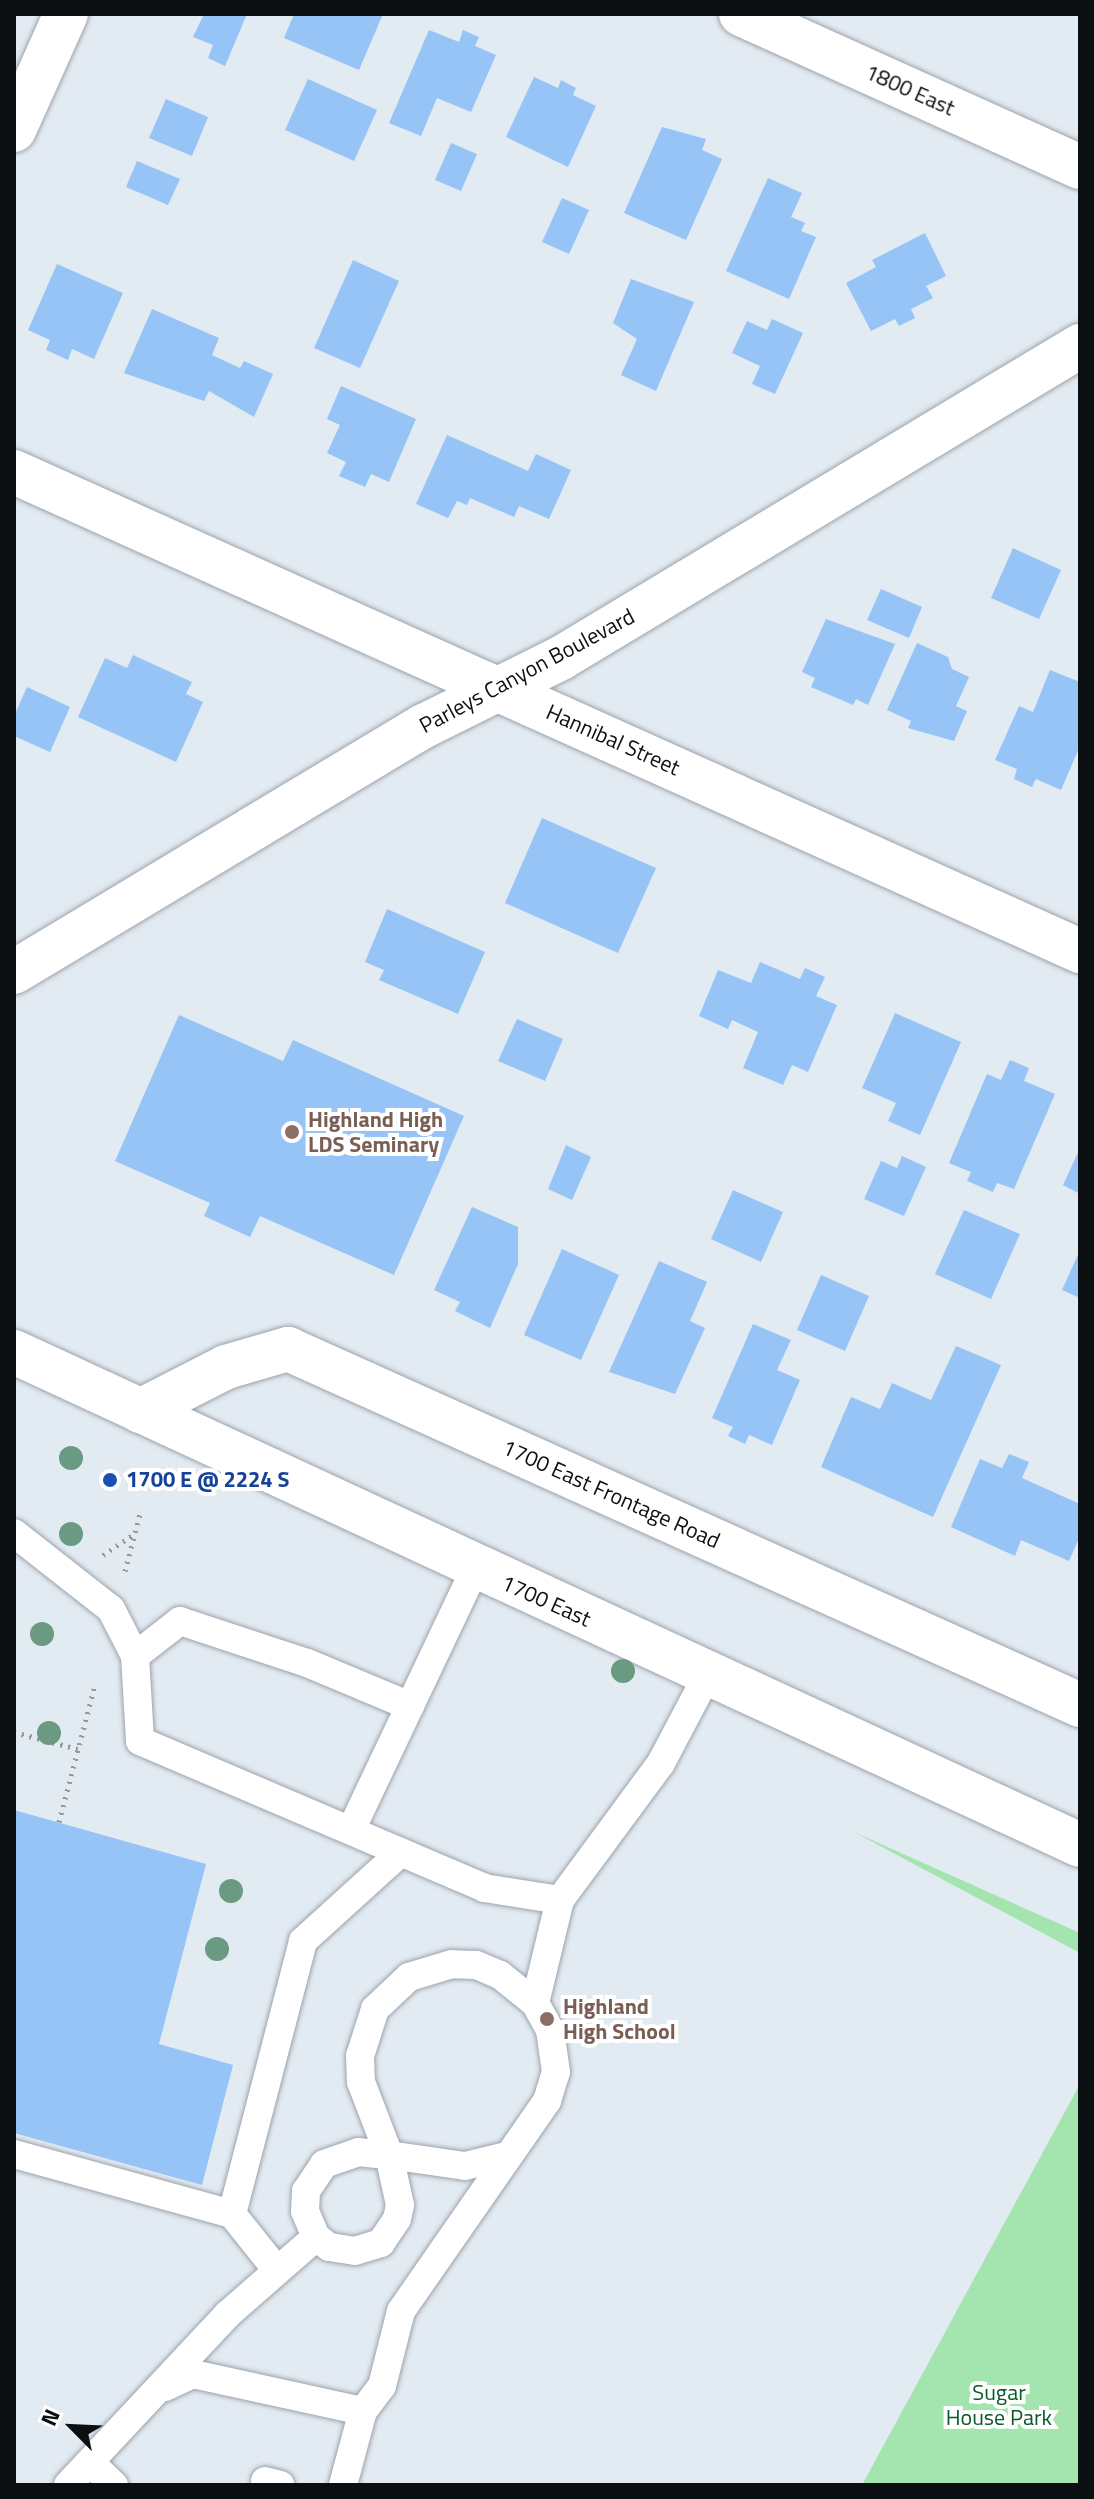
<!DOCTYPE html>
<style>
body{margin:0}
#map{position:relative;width:1094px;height:2499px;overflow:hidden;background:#e2eaf2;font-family:"Titillium Web",sans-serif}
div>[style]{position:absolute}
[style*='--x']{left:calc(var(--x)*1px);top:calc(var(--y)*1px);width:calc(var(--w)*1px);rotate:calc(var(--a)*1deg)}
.green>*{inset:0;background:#a4e5af}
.building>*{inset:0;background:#97c4f6}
.path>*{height:5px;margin-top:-2.5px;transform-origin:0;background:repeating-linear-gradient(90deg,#92999e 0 2px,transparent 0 8px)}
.roads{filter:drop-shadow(0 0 2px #9ca3ab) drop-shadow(0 0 2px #9ca3ab)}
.service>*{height:28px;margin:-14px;padding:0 14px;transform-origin:14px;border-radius:14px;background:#fff}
.minor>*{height:44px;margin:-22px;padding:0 22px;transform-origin:22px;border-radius:22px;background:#fff}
.tertiary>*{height:44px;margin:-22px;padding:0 22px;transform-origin:22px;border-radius:22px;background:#fff}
.trees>*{width:24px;height:24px;margin:-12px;border-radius:50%;background:#6a9a81}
.dots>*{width:22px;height:22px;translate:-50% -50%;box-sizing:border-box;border:4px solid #fff;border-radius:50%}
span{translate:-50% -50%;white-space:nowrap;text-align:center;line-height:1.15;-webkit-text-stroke:8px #fff;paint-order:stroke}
.street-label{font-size:22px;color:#0c0f11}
.education-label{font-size:22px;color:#785e54;font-weight:700}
.left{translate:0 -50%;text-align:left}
.transit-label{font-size:22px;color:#164399;font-weight:700}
.park-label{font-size:22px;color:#085925}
.frame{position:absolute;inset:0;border:16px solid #0c0f11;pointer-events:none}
.north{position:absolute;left:32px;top:2387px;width:80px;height:80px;-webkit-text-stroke:6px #fff;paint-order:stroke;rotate:294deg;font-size:22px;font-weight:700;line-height:32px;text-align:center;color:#0c0f11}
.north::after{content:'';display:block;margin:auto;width:28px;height:36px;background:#0c0f11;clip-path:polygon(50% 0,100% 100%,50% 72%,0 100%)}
</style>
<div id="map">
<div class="green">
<div style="clip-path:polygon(854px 1832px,1080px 1933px,1080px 1953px)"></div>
<div style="clip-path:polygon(1080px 2084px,1080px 2485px,862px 2485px)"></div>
</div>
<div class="building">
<div style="clip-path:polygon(204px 14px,247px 14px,225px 66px,208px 58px,213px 45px,193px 37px)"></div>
<div style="clip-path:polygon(294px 14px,383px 14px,359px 70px,284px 38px)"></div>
<div style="clip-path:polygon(429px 30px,459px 42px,463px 30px,479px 37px,475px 46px,496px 55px,471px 112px,437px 98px,421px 136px,389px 123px)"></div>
<div style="clip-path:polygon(534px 77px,558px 88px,561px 80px,576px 88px,573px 95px,596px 106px,568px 167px,506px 137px)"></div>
<div style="clip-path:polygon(308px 79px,377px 110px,354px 161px,285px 130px)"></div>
<div style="clip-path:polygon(166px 99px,208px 117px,192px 156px,149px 138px)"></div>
<div style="clip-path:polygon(662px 127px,706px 139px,702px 150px,722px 159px,686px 240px,624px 213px)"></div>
<div style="clip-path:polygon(451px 143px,477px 154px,461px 191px,435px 180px)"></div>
<div style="clip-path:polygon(137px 161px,180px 179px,168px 205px,126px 187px)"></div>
<div style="clip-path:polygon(768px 178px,802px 193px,791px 217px,805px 223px,801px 231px,816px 237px,789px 299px,726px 271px)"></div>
<div style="clip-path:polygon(562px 198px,589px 210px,569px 254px,542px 242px)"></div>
<div style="clip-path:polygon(925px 233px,946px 276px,926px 286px,933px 298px,911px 309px,915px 318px,899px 326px,895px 319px,871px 331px,846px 283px,876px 267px,872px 260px)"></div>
<div style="clip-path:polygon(353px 260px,399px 281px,360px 368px,314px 348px)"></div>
<div style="clip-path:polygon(57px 264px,123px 293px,94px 359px,72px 349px,68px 360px,46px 350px,50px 340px,28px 330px)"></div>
<div style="clip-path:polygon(631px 279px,694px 302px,656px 391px,621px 375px,637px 339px,613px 323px)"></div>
<div style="clip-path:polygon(152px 309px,219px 338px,212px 355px,240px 368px,244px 361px,273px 374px,254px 417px,209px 391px,204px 401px,124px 373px)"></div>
<div style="clip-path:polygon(772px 319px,803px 333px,775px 394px,752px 384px,760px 366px,732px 353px,747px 321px,767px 330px)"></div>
<div style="clip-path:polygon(341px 386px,416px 419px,389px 482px,371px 474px,365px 487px,339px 476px,346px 462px,327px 453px,340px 425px,327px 419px)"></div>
<div style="clip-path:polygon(447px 435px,528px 471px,536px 454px,571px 470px,549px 519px,519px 506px,514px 517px,470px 498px,467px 505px,457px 501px,448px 518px,416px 504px)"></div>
<div style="clip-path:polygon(1013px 548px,1061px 570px,1039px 619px,991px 598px)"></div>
<div style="clip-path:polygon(881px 589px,922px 607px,909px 638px,867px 620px)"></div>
<div style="clip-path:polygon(826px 619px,895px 644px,868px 705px,856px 699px,853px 705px,811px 687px,815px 678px,802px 672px)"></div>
<div style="clip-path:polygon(917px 643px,948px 657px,952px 669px,969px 677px,956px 706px,967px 711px,954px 741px,908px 728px,911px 721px,887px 710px)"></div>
<div style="clip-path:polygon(133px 655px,192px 682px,186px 694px,203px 702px,176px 762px,78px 717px,105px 658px,127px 668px)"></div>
<div style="clip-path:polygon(1050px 670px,1080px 682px,1080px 746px,1061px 790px,1036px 779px,1032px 787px,1014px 779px,1017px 769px,995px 760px,1019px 706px,1033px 712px)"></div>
<div style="clip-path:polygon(27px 687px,70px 707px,50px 752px,14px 736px,14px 716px)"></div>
<div style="clip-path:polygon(542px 818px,656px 868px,618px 953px,505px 903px)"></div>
<div style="clip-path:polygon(387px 909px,485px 952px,458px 1014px,379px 980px,384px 970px,365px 962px)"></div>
<div style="clip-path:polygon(760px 962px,800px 979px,805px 968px,825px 977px,816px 996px,837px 1005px,808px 1072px,792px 1065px,783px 1085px,743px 1068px,758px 1032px,732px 1020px,728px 1029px,699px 1016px,718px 970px,751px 983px)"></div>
<div style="clip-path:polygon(895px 1013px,961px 1042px,920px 1135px,888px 1121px,896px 1103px,862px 1088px)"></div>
<div style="clip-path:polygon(179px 1015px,283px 1061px,293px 1040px,464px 1116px,394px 1275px,260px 1216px,250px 1237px,204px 1216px,210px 1203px,115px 1161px)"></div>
<div style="clip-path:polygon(517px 1019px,563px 1039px,545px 1081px,498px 1061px)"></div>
<div style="clip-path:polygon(1010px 1060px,1029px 1068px,1024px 1081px,1055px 1094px,1014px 1189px,997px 1183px,993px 1192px,967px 1181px,971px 1172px,949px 1163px,987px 1074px,1001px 1080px)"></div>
<div style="clip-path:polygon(566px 1145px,591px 1157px,572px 1200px,548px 1189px)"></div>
<div style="clip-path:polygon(1080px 1148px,1080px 1194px,1063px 1185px)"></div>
<div style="clip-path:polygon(902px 1156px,926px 1167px,904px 1216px,864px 1199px,881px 1161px,897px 1168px)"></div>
<div style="clip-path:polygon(733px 1190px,783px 1212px,761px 1262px,711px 1239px)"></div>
<div style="clip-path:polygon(472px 1207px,518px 1227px,518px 1264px,490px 1328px,455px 1311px,460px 1302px,434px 1290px)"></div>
<div style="clip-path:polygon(964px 1210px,1020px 1234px,991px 1299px,935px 1274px)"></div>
<div style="clip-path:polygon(562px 1249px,619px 1275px,581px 1360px,524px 1335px)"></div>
<div style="clip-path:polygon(1080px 1250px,1080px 1298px,1062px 1290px)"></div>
<div style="clip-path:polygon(659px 1261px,707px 1282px,690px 1321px,705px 1328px,675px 1394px,609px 1372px)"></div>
<div style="clip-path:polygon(821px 1275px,869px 1296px,845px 1351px,797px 1330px)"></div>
<div style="clip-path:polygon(753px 1324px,791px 1340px,777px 1370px,800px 1380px,772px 1445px,749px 1435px,745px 1444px,728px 1436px,733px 1427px,712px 1418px)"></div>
<div style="clip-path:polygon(956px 1346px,1001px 1365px,933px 1517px,821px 1467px,851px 1397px,880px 1409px,892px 1383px,931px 1400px)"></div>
<div style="clip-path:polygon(1009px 1454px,1029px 1462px,1022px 1478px,1080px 1504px,1080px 1536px,1069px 1561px,1021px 1540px,1015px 1556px,951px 1527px,980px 1459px,1002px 1468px)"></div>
<div style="clip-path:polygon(14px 1810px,206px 1864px,159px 2044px,233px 2065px,202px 2185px,14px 2133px)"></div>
</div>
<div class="path">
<div style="--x:103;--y:1555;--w:37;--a:-34"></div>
<div style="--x:125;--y:1571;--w:59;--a:-75.3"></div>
<div style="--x:14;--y:1732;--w:66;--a:14.9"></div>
<div style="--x:59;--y:1822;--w:142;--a:-75.3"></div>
</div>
<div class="roads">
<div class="service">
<div style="--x:14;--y:1533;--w:123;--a:38.1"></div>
<div style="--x:111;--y:1609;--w:53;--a:62.9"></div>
<div style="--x:410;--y:1706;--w:112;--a:-157.3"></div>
<div style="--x:307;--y:1663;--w:134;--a:-161.7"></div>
<div style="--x:180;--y:1621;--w:57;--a:142.1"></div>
<div style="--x:135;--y:1656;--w:85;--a:86.6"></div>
<div style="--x:140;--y:1741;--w:374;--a:23.1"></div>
<div style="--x:484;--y:1888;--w:77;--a:9"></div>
<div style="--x:560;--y:1900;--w:170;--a:-53.6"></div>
<div style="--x:661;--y:1763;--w:101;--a:-62.2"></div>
<div style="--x:351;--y:1830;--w:289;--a:-64.6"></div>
<div style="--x:535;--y:2003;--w:106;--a:-76.4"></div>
<div style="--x:358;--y:2152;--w:31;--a:6"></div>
<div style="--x:389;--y:2155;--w:51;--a:77.6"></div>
<div style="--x:400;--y:2205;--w:14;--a:102"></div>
<div style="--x:397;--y:2219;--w:29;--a:124"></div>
<div style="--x:381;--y:2243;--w:27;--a:163"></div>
<div style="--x:355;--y:2251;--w:26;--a:-171"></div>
<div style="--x:329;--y:2247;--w:16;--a:-142"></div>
<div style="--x:316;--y:2237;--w:28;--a:-113"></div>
<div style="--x:305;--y:2211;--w:20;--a:-87"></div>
<div style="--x:306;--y:2191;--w:32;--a:-56"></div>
<div style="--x:324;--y:2164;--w:36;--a:-19"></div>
<div style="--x:14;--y:2154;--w:226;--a:15.4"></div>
<div style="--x:232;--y:2214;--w:282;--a:-75.4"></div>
<div style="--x:303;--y:1941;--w:132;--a:-42.2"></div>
<div style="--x:232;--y:2214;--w:70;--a:51.3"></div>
<div style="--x:165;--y:2387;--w:31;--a:-25"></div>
<div style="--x:193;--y:2374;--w:174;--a:12.3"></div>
<div style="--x:91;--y:2463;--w:32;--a:44"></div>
<div style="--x:265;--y:2481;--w:16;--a:15"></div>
<div style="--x:68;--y:2485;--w:234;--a:-46.9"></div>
<div style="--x:228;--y:2314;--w:117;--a:-41.2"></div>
<div style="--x:343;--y:2485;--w:77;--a:-74.9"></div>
<div style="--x:363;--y:2411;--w:31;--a:-53"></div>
<div style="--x:382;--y:2386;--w:77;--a:-75.8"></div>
<div style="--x:401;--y:2311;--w:256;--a:-55.2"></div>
<div style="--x:547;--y:2101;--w:30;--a:-73"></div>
<div style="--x:556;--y:2072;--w:42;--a:-98.1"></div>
<div style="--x:550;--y:2030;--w:31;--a:-119"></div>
<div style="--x:535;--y:2003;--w:45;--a:-141.3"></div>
<div style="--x:500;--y:1975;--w:26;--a:-157"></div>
<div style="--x:476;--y:1965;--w:24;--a:-178"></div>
<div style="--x:452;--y:1964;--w:45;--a:163.2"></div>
<div style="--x:409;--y:1977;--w:47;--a:136.7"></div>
<div style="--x:375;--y:2009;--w:49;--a:107.7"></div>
<div style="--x:360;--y:2056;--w:26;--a:88"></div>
<div style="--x:361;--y:2082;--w:78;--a:69"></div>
<div style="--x:389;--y:2155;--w:77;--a:8.2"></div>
<div style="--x:465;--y:2166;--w:42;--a:-13.7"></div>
</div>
<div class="minor">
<div style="--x:741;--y:14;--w:372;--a:24.3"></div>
<div style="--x:14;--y:130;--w:127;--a:-65.9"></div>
<div style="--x:14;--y:472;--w:1169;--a:24.2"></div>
<div style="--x:140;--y:1411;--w:97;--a:-27.1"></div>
<div style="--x:226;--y:1367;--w:65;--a:-16.2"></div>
<div style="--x:288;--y:1349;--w:868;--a:24.2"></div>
</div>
<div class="tertiary">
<div style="--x:14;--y:972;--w:478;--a:-31"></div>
<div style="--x:424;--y:726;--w:153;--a:-26.4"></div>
<div style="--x:561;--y:658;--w:606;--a:-31.01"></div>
<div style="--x:14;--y:1352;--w:1174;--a:24.82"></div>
</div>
</div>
<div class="trees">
<div style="left:71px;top:1458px"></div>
<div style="left:71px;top:1534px"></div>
<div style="left:42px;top:1634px"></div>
<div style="left:623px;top:1671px"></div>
<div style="left:49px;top:1733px"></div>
<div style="left:231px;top:1891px"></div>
<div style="left:217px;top:1949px"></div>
</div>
<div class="dots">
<div style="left:292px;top:1132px;background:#8d6e63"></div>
<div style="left:110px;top:1480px;background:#1a4fb4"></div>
<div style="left:547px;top:2019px;background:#8d6e63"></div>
</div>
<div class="street-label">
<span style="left:910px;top:90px;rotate:24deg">1800 East</span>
<span style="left:527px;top:671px;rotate:-28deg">Parleys Canyon Boulevard</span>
<span style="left:613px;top:740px;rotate:24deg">Hannibal Street</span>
<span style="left:611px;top:1494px;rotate:24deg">1700 East Frontage Road</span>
<span style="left:546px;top:1601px;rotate:24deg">1700 East</span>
</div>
<div class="education-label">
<span class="left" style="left:308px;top:1132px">Highland High<br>LDS Seminary</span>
<span class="left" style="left:563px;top:2019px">Highland<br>High School</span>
</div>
<div class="transit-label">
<span class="left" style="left:126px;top:1480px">1700 E @ 2224 S</span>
</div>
<div class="park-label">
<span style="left:999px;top:2405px">Sugar<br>House Park</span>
</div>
<div class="frame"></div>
<div class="north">N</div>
</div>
